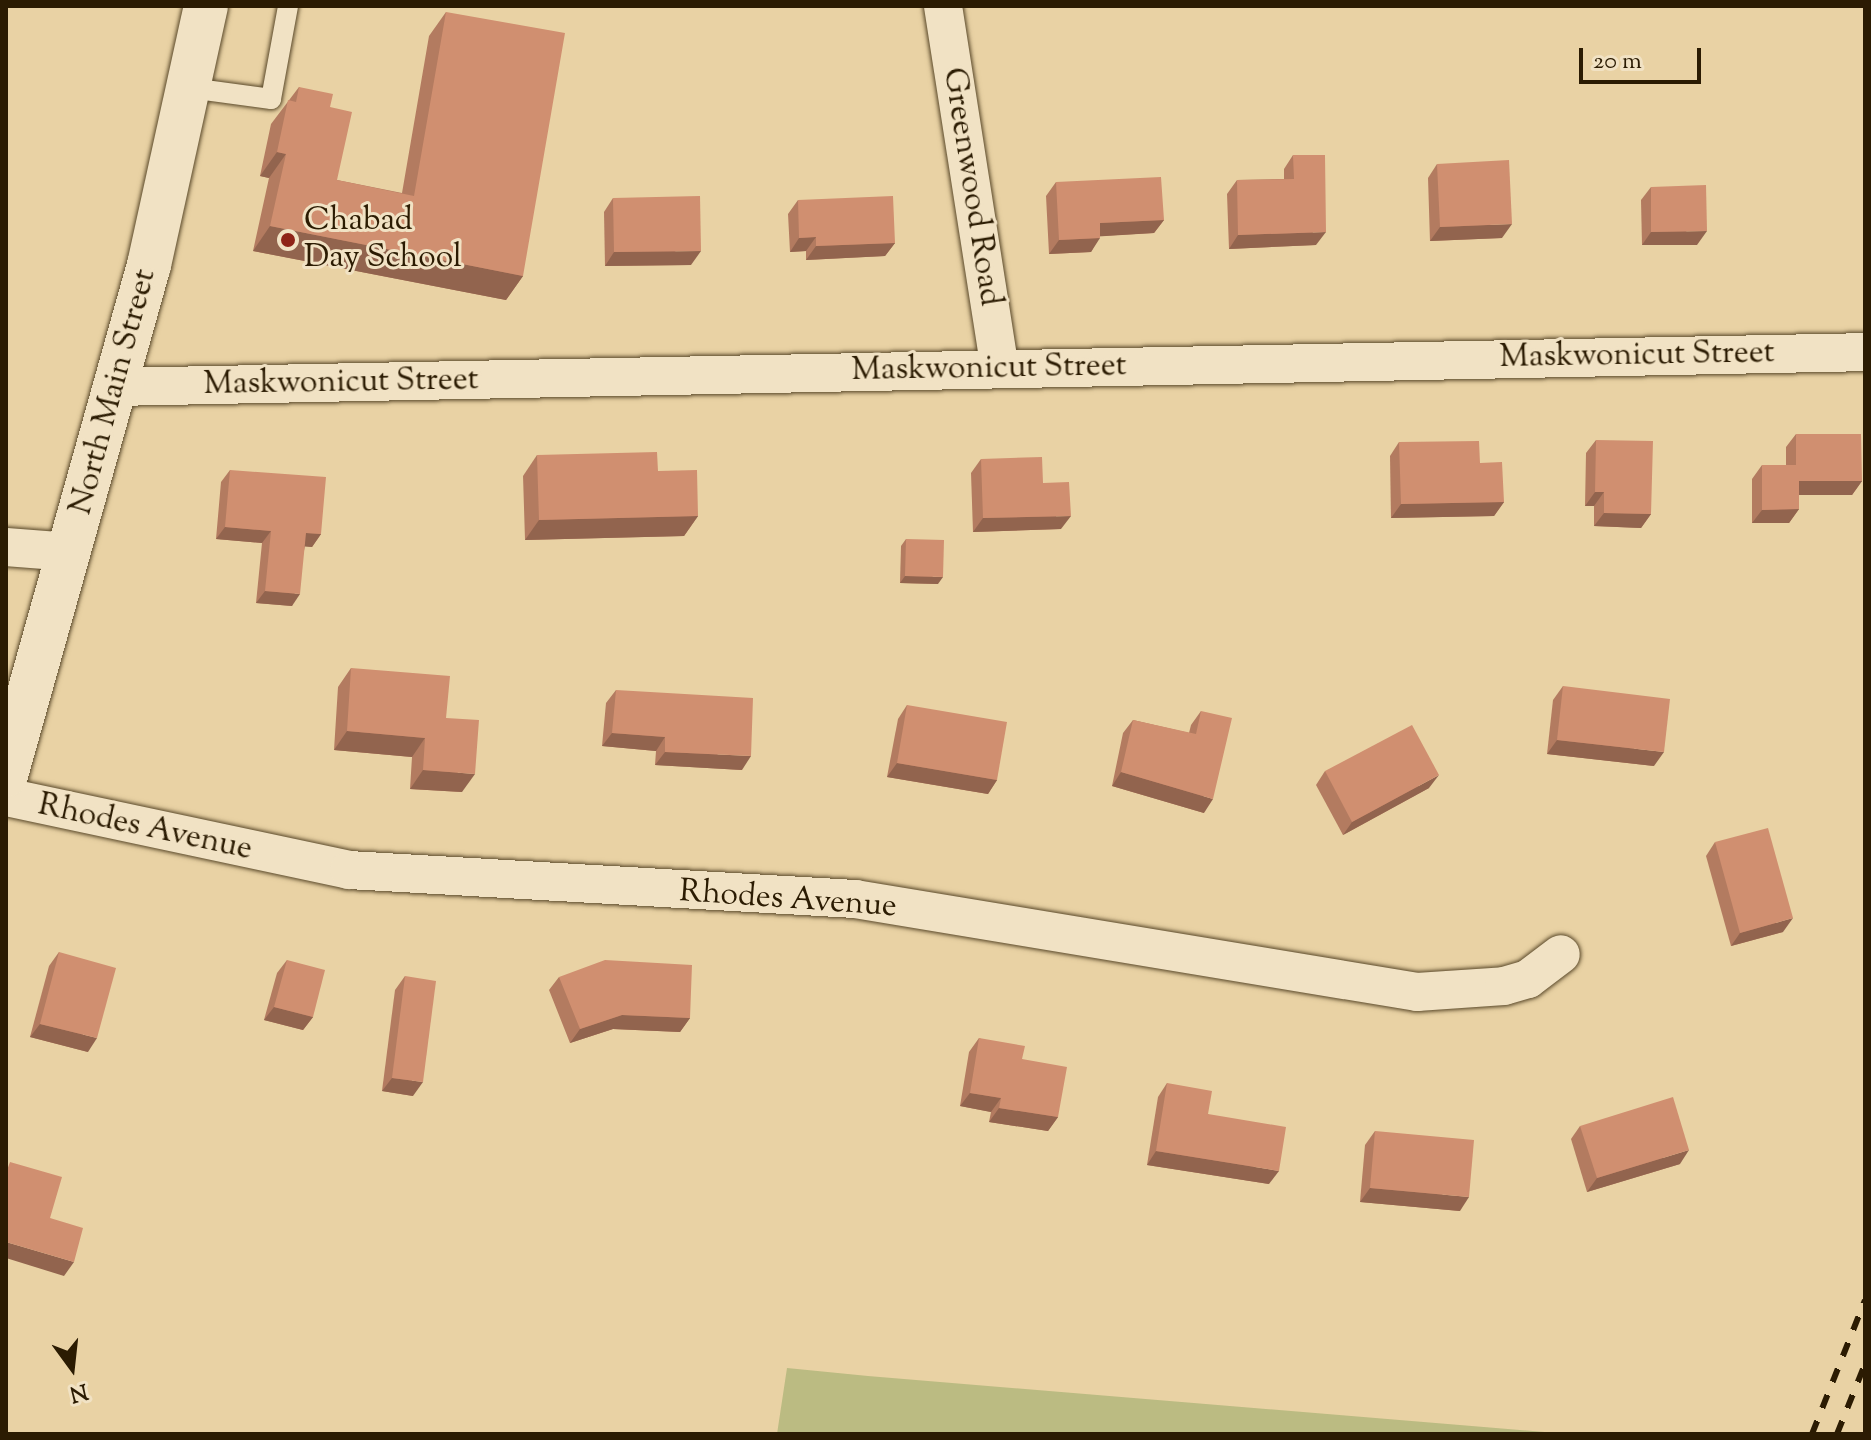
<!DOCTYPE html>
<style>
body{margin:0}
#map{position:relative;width:1871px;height:1440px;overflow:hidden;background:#e9d2a4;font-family:"Sorts Mill Goudy",serif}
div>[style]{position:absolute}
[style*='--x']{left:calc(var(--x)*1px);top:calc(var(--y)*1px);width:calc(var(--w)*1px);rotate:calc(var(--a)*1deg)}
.green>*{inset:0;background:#bbbb82}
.roads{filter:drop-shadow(0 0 2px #5a492a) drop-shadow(0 0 2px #5a492a)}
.lane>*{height:20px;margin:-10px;padding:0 10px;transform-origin:10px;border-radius:10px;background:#f1e2c4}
.street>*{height:38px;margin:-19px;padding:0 19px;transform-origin:19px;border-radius:19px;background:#f1e2c4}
.secondary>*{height:44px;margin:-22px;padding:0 22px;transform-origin:22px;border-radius:22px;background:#f1e2c4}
.rail>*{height:6px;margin-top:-3px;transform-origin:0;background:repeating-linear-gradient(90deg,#2b1b02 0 14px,transparent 0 28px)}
.wall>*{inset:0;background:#b37b60}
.shaded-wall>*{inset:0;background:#92644e}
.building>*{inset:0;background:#d08f70}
.dots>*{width:22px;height:22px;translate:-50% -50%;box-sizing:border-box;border:4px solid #f1e2c4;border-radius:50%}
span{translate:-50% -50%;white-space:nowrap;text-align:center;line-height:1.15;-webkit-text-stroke:6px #f1e2c4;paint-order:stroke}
.street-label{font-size:32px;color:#2b1b02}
.poi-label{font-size:32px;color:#2b1b02}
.left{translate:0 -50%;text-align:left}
.frame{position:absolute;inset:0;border:8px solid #2b1b02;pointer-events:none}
.north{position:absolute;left:32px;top:1328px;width:80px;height:80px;-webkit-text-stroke:6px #f1e2c4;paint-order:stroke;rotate:165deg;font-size:22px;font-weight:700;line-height:32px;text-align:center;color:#2b1b02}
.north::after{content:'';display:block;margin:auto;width:28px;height:36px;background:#2b1b02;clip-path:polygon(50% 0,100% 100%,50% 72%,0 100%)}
.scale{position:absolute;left:1579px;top:48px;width:122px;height:36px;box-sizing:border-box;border:4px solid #2b1b02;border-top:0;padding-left:10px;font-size:24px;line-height:28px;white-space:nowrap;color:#2b1b02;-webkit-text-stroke:6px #f1e2c4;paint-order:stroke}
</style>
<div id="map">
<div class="green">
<div style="clip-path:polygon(787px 1368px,868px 1376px,1568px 1434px,777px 1434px)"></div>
</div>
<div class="roads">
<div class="lane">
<div style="--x:190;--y:88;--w:82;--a:7.7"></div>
<div style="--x:271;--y:99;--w:95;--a:-79.6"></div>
</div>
<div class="street">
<div style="--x:943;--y:6;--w:367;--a:81.1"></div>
<div style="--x:113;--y:387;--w:1752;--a:-1.14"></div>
<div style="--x:6;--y:547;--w:65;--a:4.4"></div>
<div style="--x:6;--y:797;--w:351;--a:12"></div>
<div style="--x:349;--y:870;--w:507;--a:3.28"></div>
<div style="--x:855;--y:899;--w:570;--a:9.4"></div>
<div style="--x:1417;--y:992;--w:87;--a:-3.9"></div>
<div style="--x:1504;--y:986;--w:25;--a:-16"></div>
<div style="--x:1528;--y:979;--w:41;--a:-37.1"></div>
</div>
<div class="secondary">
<div style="--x:6;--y:775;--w:530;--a:-74.34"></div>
<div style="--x:149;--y:265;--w:265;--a:-77.6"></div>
</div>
</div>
<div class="rail">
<div style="--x:1812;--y:1434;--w:144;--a:-68.4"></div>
<div style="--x:1837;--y:1434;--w:75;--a:-68.2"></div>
</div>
<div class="wall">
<div style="clip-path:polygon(446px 12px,523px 276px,506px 300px,253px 251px,269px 178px,260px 176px,271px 124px,299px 87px,330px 107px,337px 180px,402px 193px,429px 36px)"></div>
<div style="clip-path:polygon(1293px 155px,1316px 245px,1229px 249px,1227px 194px,1237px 180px,1284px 179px,1284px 169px)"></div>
<div style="clip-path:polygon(1437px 164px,1502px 238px,1430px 241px,1428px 178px)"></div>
<div style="clip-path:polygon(1056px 182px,1164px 220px,1154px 233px,1100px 236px,1091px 252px,1049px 254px,1046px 196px)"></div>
<div style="clip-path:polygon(1651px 187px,1697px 245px,1642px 245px,1641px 200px)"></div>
<div style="clip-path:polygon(613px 198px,691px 265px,605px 266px,604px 212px)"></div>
<div style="clip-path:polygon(798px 200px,895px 243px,885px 256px,806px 260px,806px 251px,790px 252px,788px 214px)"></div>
<div style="clip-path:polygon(1796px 434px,1862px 481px,1852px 495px,1799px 495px,1799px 509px,1789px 523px,1752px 523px,1752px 479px,1762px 465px,1786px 465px,1786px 447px)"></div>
<div style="clip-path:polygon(1596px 440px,1651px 514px,1641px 528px,1594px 526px,1594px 506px,1585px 506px,1586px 453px)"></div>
<div style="clip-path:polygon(1399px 442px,1480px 463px,1504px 502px,1494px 516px,1391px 518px,1390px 456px)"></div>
<div style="clip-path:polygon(537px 455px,698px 516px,684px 536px,525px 540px,523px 476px)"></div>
<div style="clip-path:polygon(981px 459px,1043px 483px,1061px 529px,973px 532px,971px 473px)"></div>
<div style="clip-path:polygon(230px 470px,321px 534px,312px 547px,305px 546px,292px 606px,256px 603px,262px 543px,216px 539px,221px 482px)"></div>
<div style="clip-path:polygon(906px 539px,938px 584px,900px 583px,901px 546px)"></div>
<div style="clip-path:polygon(351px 668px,446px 718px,462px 792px,410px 789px,412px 757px,334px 750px,338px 687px)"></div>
<div style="clip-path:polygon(1563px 686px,1654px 766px,1547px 754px,1553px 700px)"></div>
<div style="clip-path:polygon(616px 690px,742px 770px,655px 765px,656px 751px,602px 746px,606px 703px)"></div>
<div style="clip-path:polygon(907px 705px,997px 780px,988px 794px,887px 777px,898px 719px)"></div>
<div style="clip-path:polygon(1201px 711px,1204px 813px,1112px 786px,1123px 733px,1133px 720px,1189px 733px,1191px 725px)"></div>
<div style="clip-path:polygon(1325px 771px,1429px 788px,1343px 835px,1316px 785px)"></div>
<div style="clip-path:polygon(1715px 842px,1783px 932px,1731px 946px,1706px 856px)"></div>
<div style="clip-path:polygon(59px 952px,88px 1052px,30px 1037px,49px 966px)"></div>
<div style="clip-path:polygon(287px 960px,313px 1017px,303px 1030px,264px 1020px,277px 973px)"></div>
<div style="clip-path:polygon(405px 976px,413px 1096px,382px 1091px,395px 990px)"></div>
<div style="clip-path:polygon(559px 977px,690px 1018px,680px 1032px,613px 1029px,570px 1043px,549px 990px)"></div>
<div style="clip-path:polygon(979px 1038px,1022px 1059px,1058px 1117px,1048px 1131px,989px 1122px,991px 1112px,960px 1106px,969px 1052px)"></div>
<div style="clip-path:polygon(1167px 1083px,1208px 1114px,1269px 1184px,1147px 1165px,1158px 1097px)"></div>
<div style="clip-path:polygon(1580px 1126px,1680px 1164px,1587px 1192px,1571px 1139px)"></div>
<div style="clip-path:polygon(1375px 1131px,1460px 1211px,1360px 1202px,1365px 1145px)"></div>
</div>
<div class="shaded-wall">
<div style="clip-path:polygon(277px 152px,286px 154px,269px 178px,260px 176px)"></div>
<div style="clip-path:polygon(1164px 220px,1154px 233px,1090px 237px,1100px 223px)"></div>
<div style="clip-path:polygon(1512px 224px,1502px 238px,1430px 241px,1440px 227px)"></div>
<div style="clip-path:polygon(270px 226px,523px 276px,506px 300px,253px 251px)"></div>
<div style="clip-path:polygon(1707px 231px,1697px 245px,1642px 245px,1651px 232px)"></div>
<div style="clip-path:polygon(1326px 232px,1316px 245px,1229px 249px,1238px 235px)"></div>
<div style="clip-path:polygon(816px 237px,806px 251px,790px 252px,799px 238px)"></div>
<div style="clip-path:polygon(1100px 238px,1091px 252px,1049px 254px,1059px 240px)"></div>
<div style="clip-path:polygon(895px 243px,885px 256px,806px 260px,816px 246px)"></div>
<div style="clip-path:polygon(701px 251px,691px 265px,605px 266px,614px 252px)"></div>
<div style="clip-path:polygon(1799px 481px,1862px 481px,1852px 495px,1789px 495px)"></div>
<div style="clip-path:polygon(1595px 492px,1604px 492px,1594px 506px,1585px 506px)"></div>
<div style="clip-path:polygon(1504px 502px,1494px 516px,1391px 518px,1401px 504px)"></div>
<div style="clip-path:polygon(1799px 509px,1789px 523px,1752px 523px,1762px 510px)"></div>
<div style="clip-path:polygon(1604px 513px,1651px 514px,1641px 528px,1594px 526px)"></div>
<div style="clip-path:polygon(698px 516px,684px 536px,525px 540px,539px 520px)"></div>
<div style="clip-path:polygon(1071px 516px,1061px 529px,973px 532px,983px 518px)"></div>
<div style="clip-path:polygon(225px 527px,271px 531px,262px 543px,216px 539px)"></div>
<div style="clip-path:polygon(306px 533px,321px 534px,312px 547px,298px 546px)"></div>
<div style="clip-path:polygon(905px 576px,943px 577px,938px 584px,900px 583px)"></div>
<div style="clip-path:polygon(265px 591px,300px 594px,292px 606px,256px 603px)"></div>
<div style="clip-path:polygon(347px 731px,425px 738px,412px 757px,334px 750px)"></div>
<div style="clip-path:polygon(612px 733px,665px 737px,656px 751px,602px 746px)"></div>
<div style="clip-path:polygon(1557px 740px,1664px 752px,1654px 766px,1547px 754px)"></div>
<div style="clip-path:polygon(665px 752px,751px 756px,742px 770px,655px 765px)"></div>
<div style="clip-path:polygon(897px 763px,997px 780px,988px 794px,887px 777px)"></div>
<div style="clip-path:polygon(423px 770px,475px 774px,462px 792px,410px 789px)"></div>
<div style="clip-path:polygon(1121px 772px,1213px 799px,1204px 813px,1112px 786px)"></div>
<div style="clip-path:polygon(1439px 775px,1429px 788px,1343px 835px,1352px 822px)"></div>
<div style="clip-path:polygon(1793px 918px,1783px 932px,1731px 946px,1740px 933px)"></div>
<div style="clip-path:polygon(274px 1007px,313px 1017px,303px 1030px,264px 1020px)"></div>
<div style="clip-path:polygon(622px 1015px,690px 1018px,680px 1032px,613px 1029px,570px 1043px,580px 1029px)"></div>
<div style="clip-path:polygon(40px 1024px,97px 1038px,88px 1052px,30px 1037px)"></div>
<div style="clip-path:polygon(392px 1078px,423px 1082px,413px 1096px,382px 1091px)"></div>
<div style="clip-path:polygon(970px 1093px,1001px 1098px,991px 1112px,960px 1106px)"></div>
<div style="clip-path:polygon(999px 1108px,1058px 1117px,1048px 1131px,989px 1122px)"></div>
<div style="clip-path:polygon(1689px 1150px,1680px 1164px,1587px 1192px,1597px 1178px)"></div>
<div style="clip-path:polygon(1156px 1151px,1279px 1171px,1269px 1184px,1147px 1165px)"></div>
<div style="clip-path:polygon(1370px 1188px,1469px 1197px,1460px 1211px,1360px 1202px)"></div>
<div style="clip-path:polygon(6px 1242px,74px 1262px,64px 1276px,6px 1258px)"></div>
</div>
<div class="building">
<div style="clip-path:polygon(446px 12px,565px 33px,523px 276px,270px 226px,286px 154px,277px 152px,288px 100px,296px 102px,299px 87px,333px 94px,330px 107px,352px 112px,337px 180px,414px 196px)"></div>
<div style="clip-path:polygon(1293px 155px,1325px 155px,1326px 232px,1238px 235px,1237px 180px,1294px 179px)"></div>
<div style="clip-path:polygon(1509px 160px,1512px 224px,1440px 227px,1437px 164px)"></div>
<div style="clip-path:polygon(1161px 177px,1164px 220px,1100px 223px,1100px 238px,1059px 240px,1056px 182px)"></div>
<div style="clip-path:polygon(1706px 185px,1707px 231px,1651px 232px,1651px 187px)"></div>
<div style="clip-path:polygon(700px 196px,701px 251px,614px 252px,613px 198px)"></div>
<div style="clip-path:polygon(893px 196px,895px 243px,816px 246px,816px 237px,799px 238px,798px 200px)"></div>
<div style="clip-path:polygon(1796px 434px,1861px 434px,1862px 481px,1799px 481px,1799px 509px,1762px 510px,1762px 465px,1796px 465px)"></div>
<div style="clip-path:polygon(1596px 440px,1653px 441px,1651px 514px,1604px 513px,1604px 492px,1595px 492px)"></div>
<div style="clip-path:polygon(1479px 441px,1480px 463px,1502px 462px,1504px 502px,1401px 504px,1399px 442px)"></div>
<div style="clip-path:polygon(657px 452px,658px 471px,697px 470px,698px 516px,539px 520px,537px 455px)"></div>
<div style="clip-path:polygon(1042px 457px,1043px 483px,1069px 482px,1071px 516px,983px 518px,981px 459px)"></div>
<div style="clip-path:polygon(230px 470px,326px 477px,321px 534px,306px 533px,300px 594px,265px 591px,271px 531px,225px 527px)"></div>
<div style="clip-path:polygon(906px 539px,944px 540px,943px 577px,905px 576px)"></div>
<div style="clip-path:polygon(351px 668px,450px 676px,446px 718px,479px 720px,475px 774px,423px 770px,425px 738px,347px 731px)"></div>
<div style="clip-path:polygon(1563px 686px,1670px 699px,1664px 752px,1557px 740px)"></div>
<div style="clip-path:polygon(616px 690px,753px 698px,751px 756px,665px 752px,665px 737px,612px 733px)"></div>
<div style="clip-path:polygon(907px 705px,1007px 722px,997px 780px,897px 763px)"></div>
<div style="clip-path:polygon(1201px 711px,1232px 718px,1213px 799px,1121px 772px,1133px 720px,1196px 734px)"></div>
<div style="clip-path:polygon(1412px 725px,1439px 775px,1352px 822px,1325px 771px)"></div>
<div style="clip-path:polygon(1768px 828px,1793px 918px,1740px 933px,1715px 842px)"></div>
<div style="clip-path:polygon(59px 952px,116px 968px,97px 1038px,40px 1024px)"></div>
<div style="clip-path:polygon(287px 960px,325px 970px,313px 1017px,274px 1007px)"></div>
<div style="clip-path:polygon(605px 960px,692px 965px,690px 1018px,622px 1015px,580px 1029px,559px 977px)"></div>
<div style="clip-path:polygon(405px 976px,436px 981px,423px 1082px,392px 1078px)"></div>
<div style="clip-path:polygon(979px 1038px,1025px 1046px,1022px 1059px,1067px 1067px,1058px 1117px,999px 1108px,1001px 1098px,970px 1093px)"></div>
<div style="clip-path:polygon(1167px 1083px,1212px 1091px,1208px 1114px,1286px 1127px,1279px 1171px,1156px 1151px)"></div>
<div style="clip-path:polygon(1673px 1097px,1689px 1150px,1597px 1178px,1580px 1126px)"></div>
<div style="clip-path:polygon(1375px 1131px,1474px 1140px,1469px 1197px,1370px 1188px)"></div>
<div style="clip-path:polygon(10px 1162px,62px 1177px,50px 1218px,83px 1228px,74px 1262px,6px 1242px,6px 1173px)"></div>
</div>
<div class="dots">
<div style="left:288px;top:240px;background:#8f2418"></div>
</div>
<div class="street-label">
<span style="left:971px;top:187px;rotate:81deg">Greenwood Road</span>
<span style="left:1637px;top:356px;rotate:-1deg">Maskwonicut Street</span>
<span style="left:989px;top:369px;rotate:-1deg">Maskwonicut Street</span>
<span style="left:341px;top:383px;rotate:-1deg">Maskwonicut Street</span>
<span style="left:114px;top:392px;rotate:-75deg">North Main Street</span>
<span style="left:145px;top:828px;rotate:12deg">Rhodes Avenue</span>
<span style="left:788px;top:900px;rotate:4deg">Rhodes Avenue</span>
</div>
<div class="poi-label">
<span class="left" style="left:304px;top:240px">Chabad<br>Day School</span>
</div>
<div class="frame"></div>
<div class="north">N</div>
<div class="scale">20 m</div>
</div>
